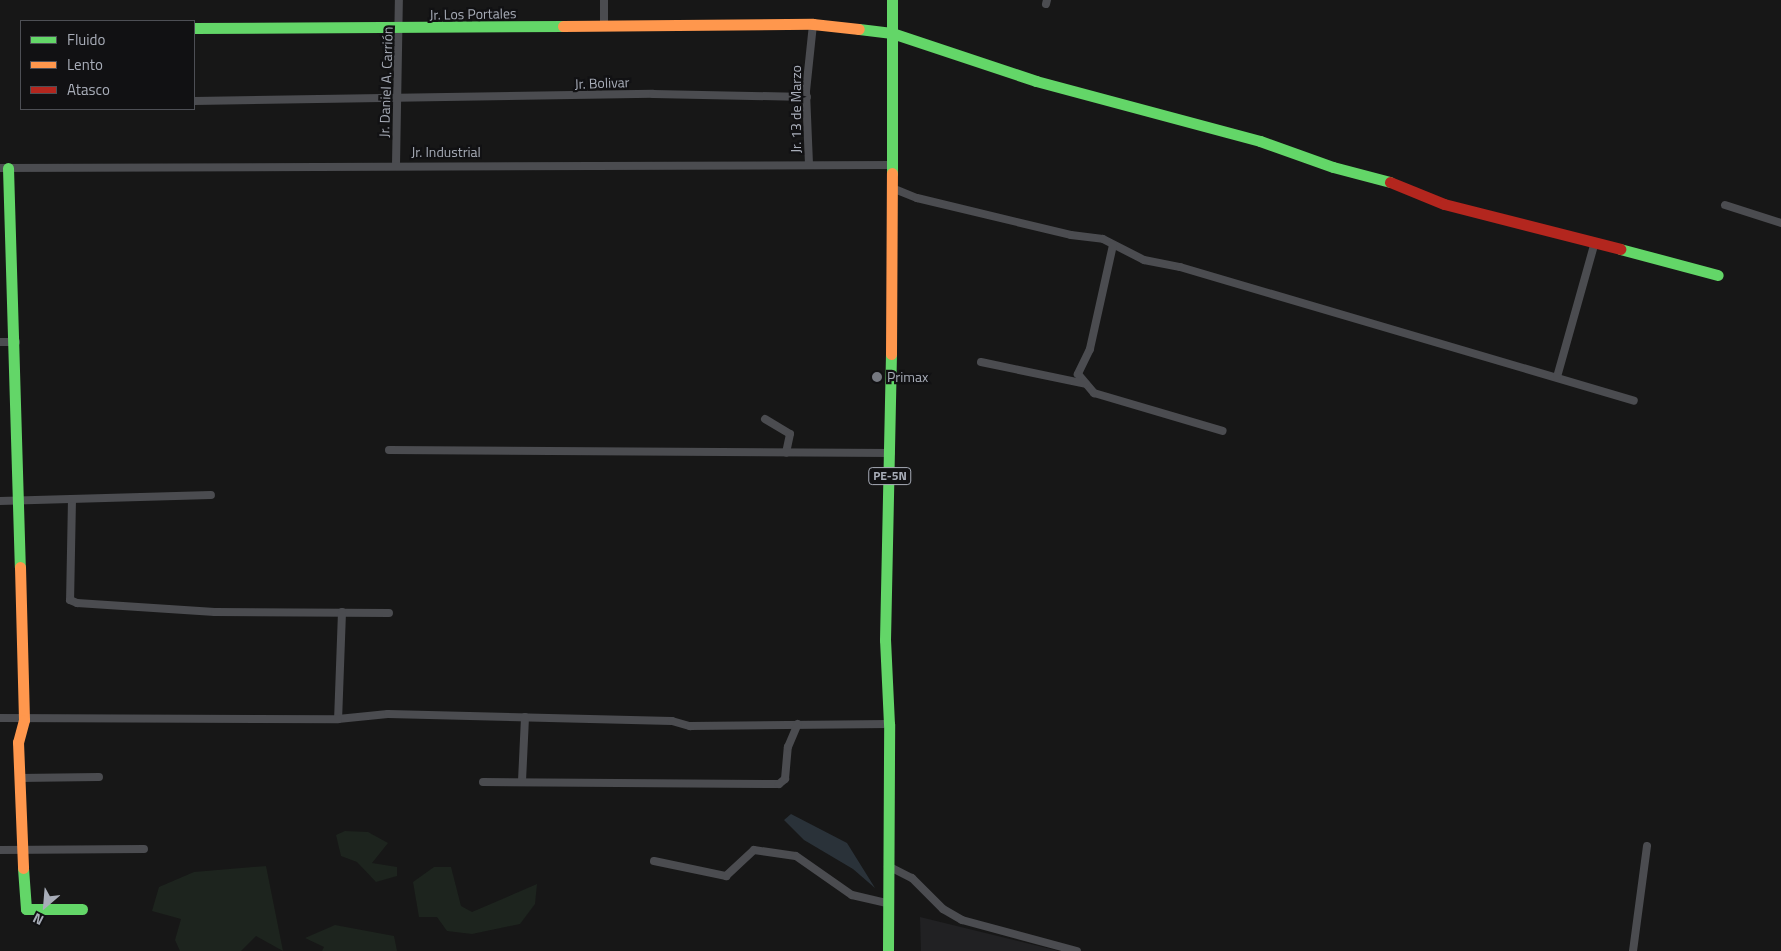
<!DOCTYPE html>
<meta charset="utf-8">
<style>
body{margin:0}
#map{position:relative;width:1781px;height:951px;overflow:hidden;background:#171717;font-family:"Titillium Web",sans-serif}
div>[style]{position:absolute}
[style*='--x']{left:calc(var(--x)*1px);top:calc(var(--y)*1px);width:calc(var(--w)*1px);rotate:calc(var(--a)*1deg)}
.built>*{inset:0;background:#212123}
.green>*{inset:0;background:#1d241e}
.water>*{inset:0;background:#2a3239}
.street>*{height:8px;margin:-4px;padding:0 4px;transform-origin:4px;border-radius:4px;background:#4b4c50}
.fast>*{height:11px;margin:-5.5px;padding:0 5.5px;transform-origin:5.5px;border-radius:5.5px;background:#63d668}
.slow>*{height:11px;margin:-5.5px;padding:0 5.5px;transform-origin:5.5px;border-radius:5.5px;background:#ff974d}
.jam>*{height:11px;margin:-5.5px;padding:0 5.5px;transform-origin:5.5px;border-radius:5.5px;background:#b3261e}
.dots>*{width:14px;height:14px;translate:-50% -50%;box-sizing:border-box;border:2px solid #111113;border-radius:50%}
span{translate:-50% -50%;white-space:nowrap;text-align:center;line-height:1.15;-webkit-text-stroke:4.5px #111113;paint-order:stroke}
.shield-label span{padding:1px 4px;background:#111113;border:1px solid;border-radius:4px;-webkit-text-stroke-width:0}
.shield-label{font-size:12px;color:#a8adb8;font-weight:700}
.street-label{font-size:14px;color:#a8adb8}
.poi-label{font-size:14px;color:#a8adb8}
.left{translate:0 -50%;text-align:left}
.legend{position:absolute;left:20px;top:20px;width:175px;height:90px;box-sizing:border-box;background:#111113;border:1px solid #4d4f55;margin:0;padding:6px 9px;list-style:none;font-size:15px;color:#a8adb8}
.legend li{display:flex;align-items:center;gap:10px;height:25px}
.legend b{width:25px;border:1px solid #4d4f55}
.north{position:absolute;left:20px;top:881px;width:50px;height:50px;-webkit-text-stroke:4px #111113;paint-order:stroke;rotate:207deg;font-size:14px;font-weight:700;line-height:20px;text-align:center;color:#a8adb8}
.north::after{content:'';display:block;margin:auto;width:18px;height:22px;background:#a8adb8;clip-path:polygon(50% 0,100% 100%,50% 72%,0 100%)}
</style>
<div id="map">
<div class="built">
<div style="clip-path:polygon(920px 917px,1059px 951px,921px 951px)"></div>
</div>
<div class="green">
<div style="clip-path:polygon(345px 831px,368px 832px,388px 843px,372px 863px,397px 867px,397px 876px,376px 882px,357px 862px,341px 856px,336px 835px)"></div>
<div style="clip-path:polygon(266px 866px,283px 951px,256px 936px,241px 951px,180px 951px,175px 940px,181px 919px,152px 911px,159px 887px,194px 872px)"></div>
<div style="clip-path:polygon(434px 867px,451px 867px,461px 906px,472px 912px,537px 884px,535px 904px,520px 924px,472px 934px,447px 931px,437px 917px,419px 917px,413px 882px)"></div>
<div style="clip-path:polygon(335px 925px,394px 936px,397px 951px,322px 951px,324px 947px,305px 938px)"></div>
</div>
<div class="water">
<div style="clip-path:polygon(791px 814px,847px 843px,875px 888px,853px 869px,804px 840px,784px 820px)"></div>
</div>
<div class="street">
<div style="--x:604;--y:0;--w:25;--a:90"></div>
<div style="--x:1046;--y:4;--w:4;--a:-76"></div>
<div style="--x:194;--y:101;--w:459;--a:-0.9"></div>
<div style="--x:653;--y:94;--w:154;--a:1.1"></div>
<div style="--x:809;--y:164;--w:73;--a:-92.4"></div>
<div style="--x:806;--y:91;--w:67;--a:-84"></div>
<div style="--x:396;--y:165;--w:165;--a:-89"></div>
<div style="--x:0;--y:168;--w:892;--a:-0.19"></div>
<div style="--x:892;--y:188;--w:27;--a:22"></div>
<div style="--x:917;--y:198;--w:158;--a:13.5"></div>
<div style="--x:1071;--y:235;--w:32;--a:7"></div>
<div style="--x:1103;--y:239;--w:46;--a:27.1"></div>
<div style="--x:1144;--y:260;--w:37;--a:11"></div>
<div style="--x:1180;--y:267;--w:473;--a:16.4"></div>
<div style="--x:1725;--y:205;--w:59;--a:17.8"></div>
<div style="--x:1113;--y:245;--w:107;--a:102.5"></div>
<div style="--x:1090;--y:349;--w:28;--a:116"></div>
<div style="--x:1078;--y:374;--w:25;--a:50"></div>
<div style="--x:1094;--y:393;--w:134;--a:16.4"></div>
<div style="--x:0;--y:342;--w:16;--a:0"></div>
<div style="--x:981;--y:362;--w:107;--a:11.8"></div>
<div style="--x:1557;--y:377;--w:137;--a:-74.3"></div>
<div style="--x:765;--y:419;--w:29;--a:31"></div>
<div style="--x:790;--y:434;--w:19;--a:102"></div>
<div style="--x:389;--y:450;--w:502;--a:0.34"></div>
<div style="--x:72;--y:499;--w:101;--a:91.1"></div>
<div style="--x:70;--y:600;--w:8;--a:23"></div>
<div style="--x:77;--y:603;--w:138;--a:3.7"></div>
<div style="--x:215;--y:612;--w:174;--a:0.3"></div>
<div style="--x:0;--y:501;--w:211;--a:-1.6"></div>
<div style="--x:342;--y:612;--w:107;--a:92.1"></div>
<div style="--x:338;--y:719;--w:50;--a:-5.7"></div>
<div style="--x:388;--y:714;--w:284;--a:1.4"></div>
<div style="--x:672;--y:721;--w:19;--a:16"></div>
<div style="--x:690;--y:726;--w:199;--a:-0.6"></div>
<div style="--x:0;--y:718;--w:338;--a:0.2"></div>
<div style="--x:19;--y:778;--w:80;--a:-0.7"></div>
<div style="--x:522;--y:781;--w:64;--a:-87.3"></div>
<div style="--x:483;--y:782;--w:296;--a:0.4"></div>
<div style="--x:779;--y:784;--w:8;--a:-40"></div>
<div style="--x:785;--y:779;--w:32;--a:-85"></div>
<div style="--x:788;--y:747;--w:25;--a:-67"></div>
<div style="--x:0;--y:850;--w:144;--a:-0.4"></div>
<div style="--x:654;--y:861;--w:74;--a:11.8"></div>
<div style="--x:726;--y:876;--w:38;--a:-43"></div>
<div style="--x:754;--y:850;--w:42;--a:8.1"></div>
<div style="--x:796;--y:856;--w:68;--a:34.9"></div>
<div style="--x:852;--y:895;--w:37;--a:13"></div>
<div style="--x:888;--y:866;--w:27;--a:27"></div>
<div style="--x:912;--y:878;--w:44;--a:45"></div>
<div style="--x:943;--y:909;--w:22;--a:30"></div>
<div style="--x:962;--y:920;--w:119;--a:15.1"></div>
<div style="--x:1633;--y:951;--w:106;--a:-82.4"></div>
</div>
<div class="fast">
<div style="--x:194;--y:28;--w:369;--a:-0.3"></div>
<div style="--x:859;--y:29;--w:33;--a:7"></div>
<div style="--x:892;--y:33;--w:152;--a:18.4"></div>
<div style="--x:1036;--y:81;--w:232;--a:15"></div>
<div style="--x:1260;--y:141;--w:77;--a:19.6"></div>
<div style="--x:1333;--y:167;--w:59;--a:14.7"></div>
<div style="--x:8;--y:168;--w:399;--a:88.3"></div>
<div style="--x:892;--y:173;--w:173;--a:-90"></div>
<div style="--x:1620;--y:249;--w:101;--a:14.9"></div>
<div style="--x:23;--y:868;--w:41;--a:85.8"></div>
<div style="--x:26;--y:909;--w:56;--a:0"></div>
<div style="--x:888;--y:951;--w:227;--a:-89.7"></div>
<div style="--x:889;--y:724;--w:84;--a:-92.7"></div>
<div style="--x:885;--y:640;--w:286;--a:-88.8"></div>
</div>
<div class="slow">
<div style="--x:563;--y:26;--w:250;--a:-0.5"></div>
<div style="--x:813;--y:24;--w:46;--a:6.2"></div>
<div style="--x:891;--y:354;--w:181;--a:-89.7"></div>
<div style="--x:20;--y:567;--w:153;--a:88.5"></div>
<div style="--x:24;--y:720;--w:23;--a:105"></div>
<div style="--x:18;--y:742;--w:126;--a:87.7"></div>
</div>
<div class="jam">
<div style="--x:1390;--y:182;--w:58;--a:22.2"></div>
<div style="--x:1444;--y:204;--w:182;--a:14.3"></div>
</div>
<div class="dots">
<div style="left:877px;top:377px;background:#757880"></div>
</div>
<div class="shield-label">
<span style="left:890px;top:476px">PE-5N</span>
</div>
<div class="street-label">
<span style="left:473px;top:14px;rotate:-1deg">Jr. Los Portales</span>
<span style="left:386px;top:82px;rotate:-88deg">Jr. Daniel A. Carrión</span>
<span style="left:602px;top:83px;rotate:-2deg">Jr. Bolivar</span>
<span style="left:796px;top:109px;rotate:-90deg">Jr. 13 de Marzo</span>
<span style="left:446px;top:152px">Jr. Industrial</span>
</div>
<div class="poi-label">
<span class="left" style="left:887px;top:377px">Primax</span>
</div>
<ul class="legend">
<li><b style="height:6px;background:#63d668"></b>Fluido</li>
<li><b style="height:6px;background:#ff974d"></b>Lento</li>
<li><b style="height:6px;background:#b3261e"></b>Atasco</li>
</ul>
<div class="north">N</div>
</div>
